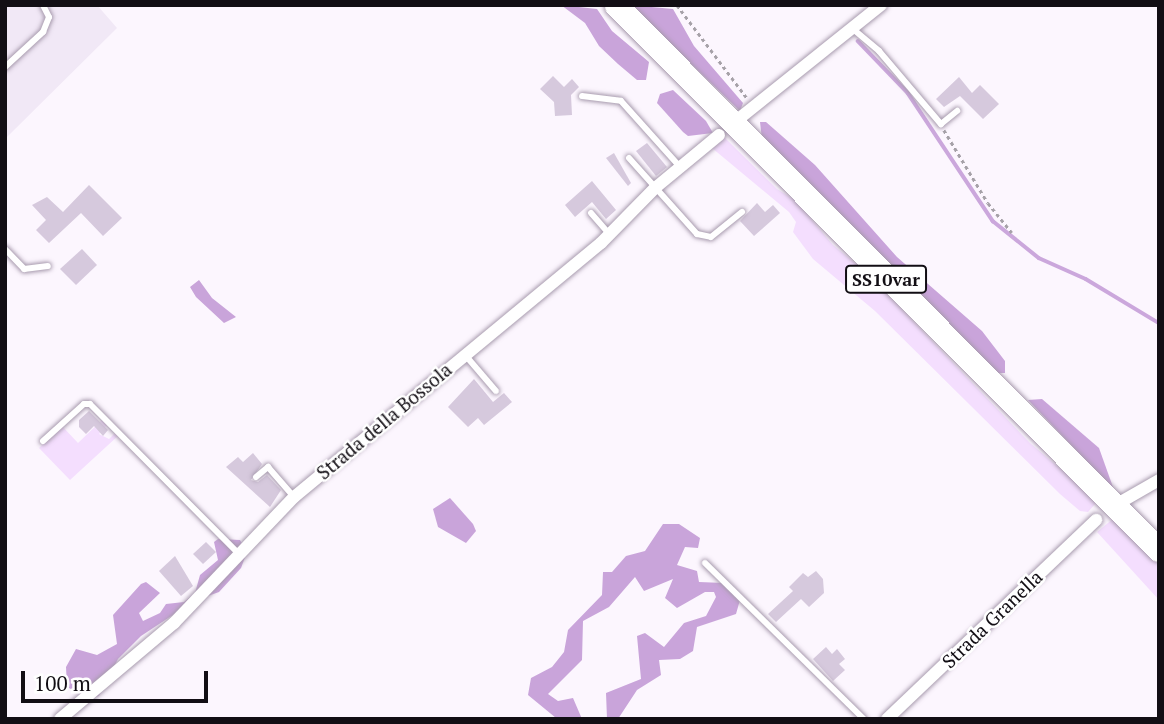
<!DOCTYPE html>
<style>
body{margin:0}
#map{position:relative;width:1164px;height:724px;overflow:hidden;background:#fcf6fe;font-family:"PT Serif",serif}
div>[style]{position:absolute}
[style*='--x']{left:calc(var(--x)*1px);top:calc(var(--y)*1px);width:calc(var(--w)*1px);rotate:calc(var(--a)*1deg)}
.built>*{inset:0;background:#f1e8f6}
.green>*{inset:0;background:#f4defe}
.forest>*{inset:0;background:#c9a4da}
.stream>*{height:3.5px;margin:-1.75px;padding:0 1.75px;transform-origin:1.75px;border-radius:1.75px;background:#cba7dc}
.building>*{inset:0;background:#d6c9dd}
.path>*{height:2.5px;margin-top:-1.25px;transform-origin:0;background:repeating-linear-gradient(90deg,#a6a1a8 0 3.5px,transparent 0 7px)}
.roads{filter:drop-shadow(0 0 2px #a89bae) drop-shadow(0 0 2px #a89bae)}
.lane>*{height:6px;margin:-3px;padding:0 3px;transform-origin:3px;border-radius:3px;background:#fff}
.street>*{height:12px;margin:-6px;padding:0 6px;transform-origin:6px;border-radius:6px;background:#fff}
.highway>*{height:23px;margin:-11.5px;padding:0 11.5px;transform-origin:11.5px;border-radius:11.5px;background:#fff}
span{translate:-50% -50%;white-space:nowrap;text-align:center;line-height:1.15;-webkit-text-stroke:5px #fff;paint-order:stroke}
.shield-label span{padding:2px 5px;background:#fff;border:2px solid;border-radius:5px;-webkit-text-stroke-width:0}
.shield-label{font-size:18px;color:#120e14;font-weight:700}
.street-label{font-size:19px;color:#120e14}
.frame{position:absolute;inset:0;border:7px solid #120e14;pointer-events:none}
.scale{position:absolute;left:21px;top:671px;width:187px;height:32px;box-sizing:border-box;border:4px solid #120e14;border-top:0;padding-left:9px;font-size:21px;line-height:24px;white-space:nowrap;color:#120e14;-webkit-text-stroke:5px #fff;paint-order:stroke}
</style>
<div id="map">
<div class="built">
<div style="clip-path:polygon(5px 5px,97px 5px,117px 28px,5px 139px)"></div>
</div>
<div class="green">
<div style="clip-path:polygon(724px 137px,777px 189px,795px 200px,833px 245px,865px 271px,1030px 443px,1089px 493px,1096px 503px,1088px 512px,1080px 511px,1060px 494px,875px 311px,813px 259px,793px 232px,796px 222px,789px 212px,712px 148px)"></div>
<div style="clip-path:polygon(103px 419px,108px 424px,99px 434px,109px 439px,116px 432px,119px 435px,70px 480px,39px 448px,62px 426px,78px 443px)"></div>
<div style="clip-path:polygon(1114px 518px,1159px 565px,1159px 600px,1097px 532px)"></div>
</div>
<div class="forest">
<div style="clip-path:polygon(561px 5px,597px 9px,612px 31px,649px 62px,646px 80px,637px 80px,618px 64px,599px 46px,585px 23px)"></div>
<div style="clip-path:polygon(630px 5px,673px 9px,694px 46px,743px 103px,740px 111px)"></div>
<div style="clip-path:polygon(673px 90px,706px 121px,713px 133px,688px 136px,683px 132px,657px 103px,660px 94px)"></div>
<div style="clip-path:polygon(760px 122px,766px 122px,815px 165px,897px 257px,982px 331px,1005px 361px,1005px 373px,998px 373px,776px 154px,762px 139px)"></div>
<div style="clip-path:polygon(199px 280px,212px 298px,236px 317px,224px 323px,196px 297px,190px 287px)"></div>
<div style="clip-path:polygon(1042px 399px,1099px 448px,1114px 490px,1028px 400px)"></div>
<div style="clip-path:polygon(450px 498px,473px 524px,476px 531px,466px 543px,438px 527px,433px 509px)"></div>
<div style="clip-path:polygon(663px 524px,679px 524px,700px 538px,698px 548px,685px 547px,677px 565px,697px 571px,699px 582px,724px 583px,740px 600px,736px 614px,697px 627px,693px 651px,680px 659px,659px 660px,661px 675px,637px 690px,618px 719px,607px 719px,606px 693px,641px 679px,637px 636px,645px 633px,664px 647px,684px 623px,706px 616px,716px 597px,714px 592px,705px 592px,677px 608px,665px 598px,673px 579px,644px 591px,635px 577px,609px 607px,583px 621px,582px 660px,548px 694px,558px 701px,573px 698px,582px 719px,556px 718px,528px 695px,531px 678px,552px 667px,564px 652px,568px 630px,602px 595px,603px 572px,612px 572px,626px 556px,645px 551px)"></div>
<div style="clip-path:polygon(218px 539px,240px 540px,247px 552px,241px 568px,219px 592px,194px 601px,141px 636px,118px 659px,99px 696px,90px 699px,67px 687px,66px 667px,76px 649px,97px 655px,117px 644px,113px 615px,141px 584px,146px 582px,160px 593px,139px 613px,143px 621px,160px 613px,166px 604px,184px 602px,195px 593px,200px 575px,218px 560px,214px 542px)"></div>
</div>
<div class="stream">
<div style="--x:858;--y:41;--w:72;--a:46.1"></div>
<div style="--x:908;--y:93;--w:154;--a:56.4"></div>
<div style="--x:993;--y:221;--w:59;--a:38.8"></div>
<div style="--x:1039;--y:258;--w:51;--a:24.1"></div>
<div style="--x:1086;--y:279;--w:85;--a:31.1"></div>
</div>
<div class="building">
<div style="clip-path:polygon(553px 76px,564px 87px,572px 79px,579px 87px,571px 95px,572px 115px,555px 116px,554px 102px,540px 89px)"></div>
<div style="clip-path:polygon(959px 77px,972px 93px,980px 85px,999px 104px,983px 119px,960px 96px,944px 107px,936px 99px)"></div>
<div style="clip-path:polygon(647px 143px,667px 167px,656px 176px,636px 151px)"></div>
<div style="clip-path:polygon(614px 153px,631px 183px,628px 186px,606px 158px)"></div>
<div style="clip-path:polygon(592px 181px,616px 210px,606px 219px,592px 202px,575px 217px,565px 205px)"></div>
<div style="clip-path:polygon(89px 185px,122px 218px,103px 236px,81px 213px,49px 243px,36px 230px,46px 220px,32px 205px,47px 197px,63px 212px)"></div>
<div style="clip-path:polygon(757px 203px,765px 212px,773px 205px,780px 213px,754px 236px,740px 221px)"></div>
<div style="clip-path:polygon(82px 249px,97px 265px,76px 285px,60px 269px)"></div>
<div style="clip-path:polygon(474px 379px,493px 402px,504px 393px,512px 402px,484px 425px,478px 418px,468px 427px,448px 407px)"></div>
<div style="clip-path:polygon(89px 411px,108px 430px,103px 436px,94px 426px,86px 434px,79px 427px,79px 420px)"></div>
<div style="clip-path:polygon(253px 453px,262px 464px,251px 480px,258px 482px,267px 475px,281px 490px,270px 507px,226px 467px,238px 457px,243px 462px)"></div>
<div style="clip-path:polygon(206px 542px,216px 552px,203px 564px,193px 554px)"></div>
<div style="clip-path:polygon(175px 556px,193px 586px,181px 596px,159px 571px)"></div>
<div style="clip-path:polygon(816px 571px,823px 579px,824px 593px,809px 607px,801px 599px,776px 622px,768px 614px,793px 591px,789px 587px,803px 573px,808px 577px)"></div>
<div style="clip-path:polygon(826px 647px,832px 654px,837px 649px,845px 659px,839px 664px,845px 670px,833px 681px,813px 659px)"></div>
</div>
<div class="path">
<div style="--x:677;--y:5;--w:116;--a:53"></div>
<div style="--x:944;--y:130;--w:85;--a:58.9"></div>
<div style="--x:988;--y:203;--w:38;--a:51"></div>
</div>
<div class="roads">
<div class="lane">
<div style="--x:853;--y:29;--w:34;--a:40"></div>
<div style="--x:879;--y:51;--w:96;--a:49.7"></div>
<div style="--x:941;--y:124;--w:21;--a:-39"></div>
<div style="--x:5;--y:67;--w:52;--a:-42.6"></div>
<div style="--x:43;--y:32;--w:16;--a:-68"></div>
<div style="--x:49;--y:17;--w:13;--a:-117"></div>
<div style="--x:582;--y:96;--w:39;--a:7"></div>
<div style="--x:621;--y:101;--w:89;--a:48.2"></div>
<div style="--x:629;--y:158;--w:102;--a:48.2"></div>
<div style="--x:697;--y:234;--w:14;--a:12"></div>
<div style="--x:711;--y:237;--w:40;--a:-39"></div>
<div style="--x:591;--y:213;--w:28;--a:49"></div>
<div style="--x:5;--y:249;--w:28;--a:46"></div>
<div style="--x:24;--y:269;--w:24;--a:-7"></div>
<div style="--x:466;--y:356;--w:46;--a:49.4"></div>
<div style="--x:43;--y:441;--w:55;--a:-42.1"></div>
<div style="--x:84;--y:404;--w:6;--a:0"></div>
<div style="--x:90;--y:404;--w:213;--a:45.2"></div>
<div style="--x:256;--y:477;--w:16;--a:-40"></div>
<div style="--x:268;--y:467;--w:40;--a:49"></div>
<div style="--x:705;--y:563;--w:223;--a:44.5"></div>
</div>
<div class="street">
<div style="--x:736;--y:121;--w:186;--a:-38.7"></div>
<div style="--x:1119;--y:503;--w:46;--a:-29.9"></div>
<div style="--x:60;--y:719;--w:149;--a:-40.1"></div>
<div style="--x:174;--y:623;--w:174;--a:-46.4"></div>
<div style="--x:294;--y:497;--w:398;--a:-39.6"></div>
<div style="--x:601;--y:243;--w:77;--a:-45.5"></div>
<div style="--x:655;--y:188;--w:83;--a:-39.6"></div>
<div style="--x:887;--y:719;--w:289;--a:-43.6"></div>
</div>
<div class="highway">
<div style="--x:616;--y:5;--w:769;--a:45.11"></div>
</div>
</div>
<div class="shield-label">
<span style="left:886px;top:279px">SS10var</span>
</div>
<div class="street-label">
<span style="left:384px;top:421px;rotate:-40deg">Strada della Bossola</span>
<span style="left:992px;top:619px;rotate:-44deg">Strada Granella</span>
</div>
<div class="frame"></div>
<div class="scale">100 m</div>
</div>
